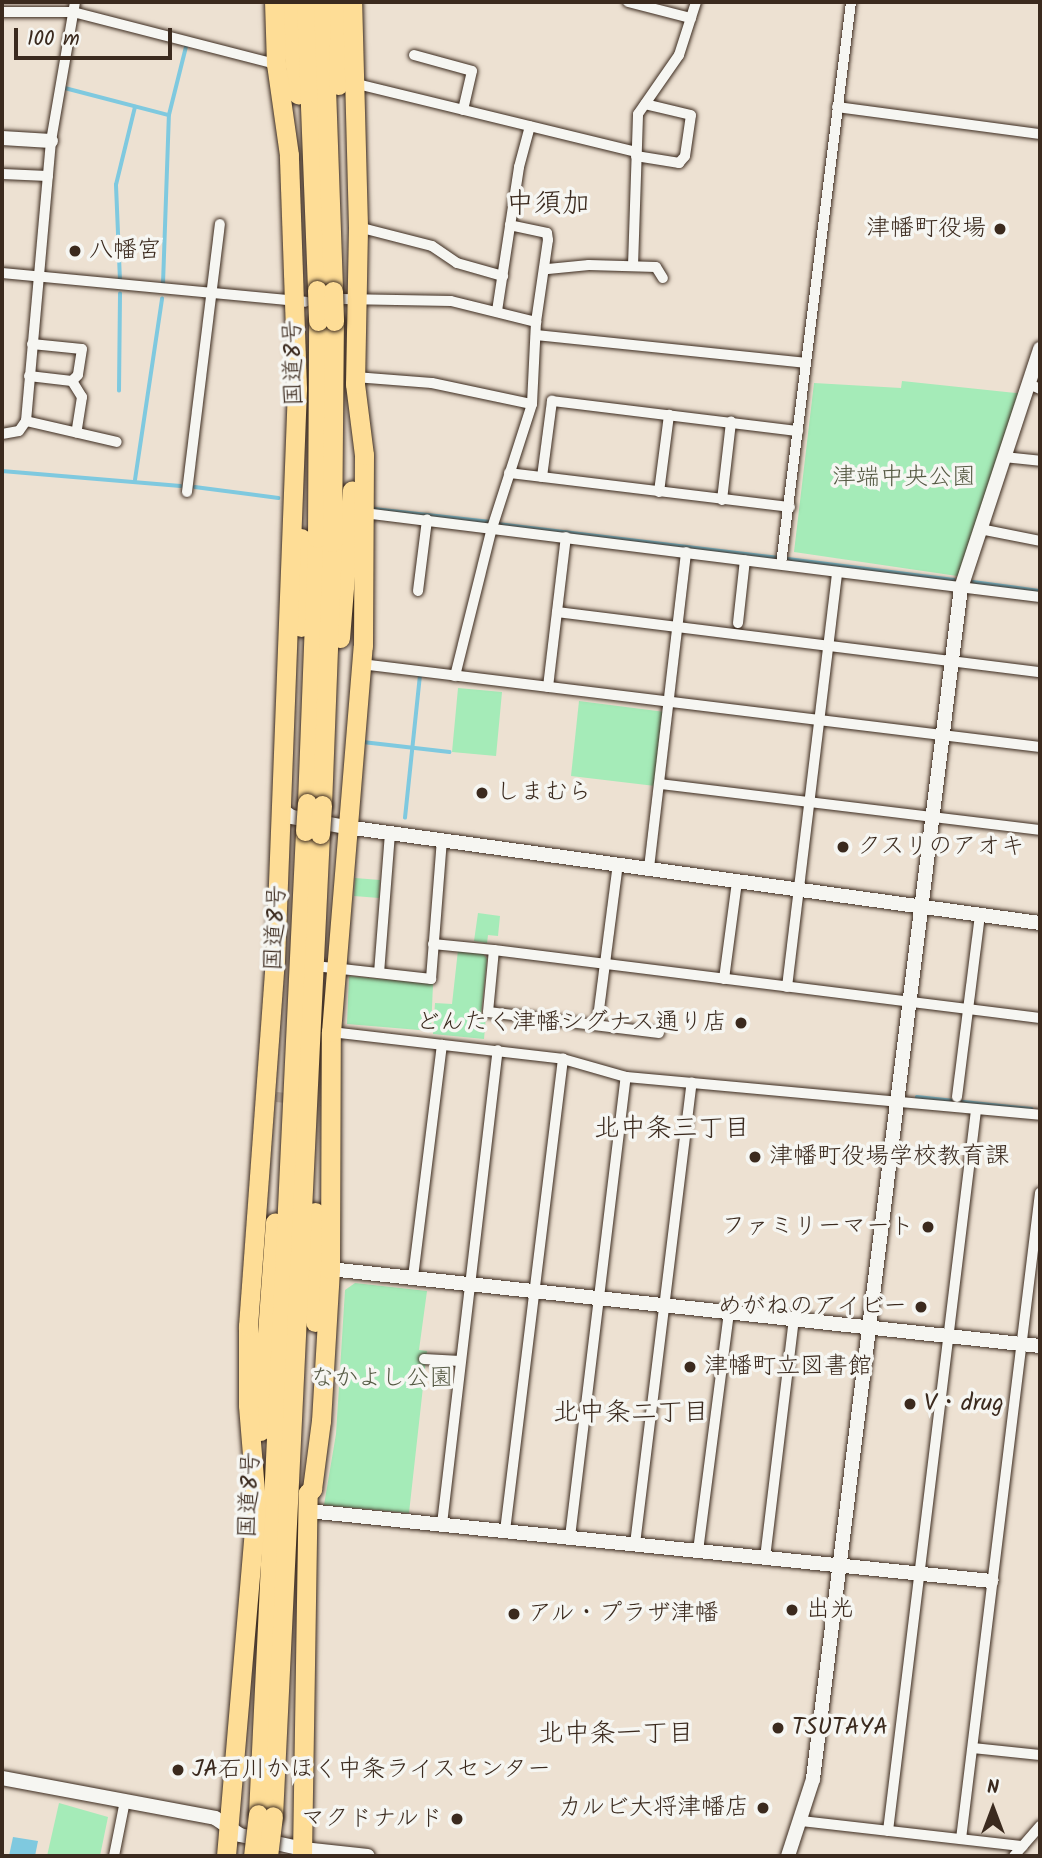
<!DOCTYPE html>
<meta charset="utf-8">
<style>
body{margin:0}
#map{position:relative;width:1042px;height:1858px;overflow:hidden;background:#ede1d2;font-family:Kalam,"Klee One",sans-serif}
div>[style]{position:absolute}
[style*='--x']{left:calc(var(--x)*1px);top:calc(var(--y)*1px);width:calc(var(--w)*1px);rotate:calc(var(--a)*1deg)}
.green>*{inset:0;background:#a5ebb8}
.water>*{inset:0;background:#7fc9df}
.stream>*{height:3.5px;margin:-1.75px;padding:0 1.75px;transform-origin:1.75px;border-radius:1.75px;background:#7fc9df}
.street-tunnel>*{height:10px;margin-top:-5px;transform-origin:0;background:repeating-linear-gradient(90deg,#c9bcae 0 10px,transparent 0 15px)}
.roads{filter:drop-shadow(0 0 2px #3b2a1e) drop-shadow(0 0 2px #3b2a1e)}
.street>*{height:10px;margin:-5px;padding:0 5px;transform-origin:5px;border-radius:5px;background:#f6f6f2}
.secondary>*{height:14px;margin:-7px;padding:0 7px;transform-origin:7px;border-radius:7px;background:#f6f6f2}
.highway>*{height:19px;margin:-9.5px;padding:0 9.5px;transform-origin:9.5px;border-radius:9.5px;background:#fedd96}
.bridges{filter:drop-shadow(0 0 2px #3b2a1e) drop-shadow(0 0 2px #3b2a1e)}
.highway-bridge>*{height:19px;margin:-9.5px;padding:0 9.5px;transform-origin:9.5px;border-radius:9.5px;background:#fedd96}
.dots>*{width:19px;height:19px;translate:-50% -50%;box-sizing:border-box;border:4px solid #f6f6f2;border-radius:50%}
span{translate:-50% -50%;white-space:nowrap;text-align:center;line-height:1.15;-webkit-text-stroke:7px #f6f6f2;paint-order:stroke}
.poi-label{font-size:24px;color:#3b2a1e}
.right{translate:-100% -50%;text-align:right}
.left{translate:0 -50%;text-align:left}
.street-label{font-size:24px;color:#3b2a1e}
.park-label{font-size:24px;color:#565a44}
.neighbourhood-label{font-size:26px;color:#3b2a1e}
.quarter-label{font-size:28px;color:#3b2a1e}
.frame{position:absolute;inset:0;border:4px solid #3b2a1e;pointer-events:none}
.north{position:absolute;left:958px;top:1774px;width:70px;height:70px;-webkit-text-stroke:5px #f6f6f2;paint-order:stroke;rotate:0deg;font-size:19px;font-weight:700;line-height:28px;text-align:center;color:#3b2a1e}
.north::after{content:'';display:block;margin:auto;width:24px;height:32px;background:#3b2a1e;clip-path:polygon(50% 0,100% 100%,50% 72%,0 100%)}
.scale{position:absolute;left:14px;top:28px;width:158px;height:32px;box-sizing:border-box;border:4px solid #3b2a1e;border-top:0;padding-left:9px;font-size:21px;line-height:24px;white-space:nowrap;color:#3b2a1e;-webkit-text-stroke:5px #f6f6f2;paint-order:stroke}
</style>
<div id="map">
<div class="green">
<div style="clip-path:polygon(902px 381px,1025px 394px,964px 577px,794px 552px,814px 383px,901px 388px)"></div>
<div style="clip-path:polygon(458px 688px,502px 692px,496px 756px,452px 752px)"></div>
<div style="clip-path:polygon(579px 701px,665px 712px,655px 786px,571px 776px)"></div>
<div style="clip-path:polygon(355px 878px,380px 880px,379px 898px,354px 896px)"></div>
<div style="clip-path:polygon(478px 913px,500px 916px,498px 936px,488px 935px,487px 943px,474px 941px)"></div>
<div style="clip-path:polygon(458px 950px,483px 953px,487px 959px,481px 1015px,486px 1016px,484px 1039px,433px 1034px,435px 1003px,452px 1004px)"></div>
<div style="clip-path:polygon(349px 976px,433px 984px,431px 1031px,347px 1024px)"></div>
<div style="clip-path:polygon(355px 1283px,427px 1291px,419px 1350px,427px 1351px,409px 1513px,324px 1505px,336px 1434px,345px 1290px)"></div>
<div style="clip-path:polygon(59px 1803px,108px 1817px,100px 1856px,47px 1856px)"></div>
</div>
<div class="water">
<div style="clip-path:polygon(13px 1837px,38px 1841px,35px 1856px,9px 1856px)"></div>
</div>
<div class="stream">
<div style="--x:65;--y:88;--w:107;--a:14.6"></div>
<div style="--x:120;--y:281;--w:96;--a:-92.4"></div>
<div style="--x:116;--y:185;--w:80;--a:-76.3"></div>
<div style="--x:163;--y:284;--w:169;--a:-88"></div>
<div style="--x:169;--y:115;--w:70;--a:-76"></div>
<div style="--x:119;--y:391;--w:97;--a:-89.4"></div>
<div style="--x:2;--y:471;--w:179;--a:4.8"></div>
<div style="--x:135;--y:480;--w:183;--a:-81.5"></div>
<div style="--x:195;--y:487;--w:84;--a:7.5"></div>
<div style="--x:374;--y:509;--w:117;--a:6.4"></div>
<div style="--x:498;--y:524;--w:281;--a:6.9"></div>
<div style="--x:788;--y:559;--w:167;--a:7.2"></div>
<div style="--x:973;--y:582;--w:68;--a:7.7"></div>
<div style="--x:363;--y:742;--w:87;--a:6.6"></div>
<div style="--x:405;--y:818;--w:143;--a:-84"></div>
<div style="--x:917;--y:1097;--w:115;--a:6"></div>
</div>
<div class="street-tunnel">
<div style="--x:276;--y:1097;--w:45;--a:5.1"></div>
</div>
<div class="roads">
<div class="street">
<div style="--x:628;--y:2;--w:65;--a:14.3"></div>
<div style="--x:2;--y:12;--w:71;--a:0"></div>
<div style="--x:73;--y:12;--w:213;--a:14.4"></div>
<div style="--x:414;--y:55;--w:60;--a:15.4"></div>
<div style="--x:472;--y:71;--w:40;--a:103"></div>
<div style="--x:353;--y:83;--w:291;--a:13.7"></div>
<div style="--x:837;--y:107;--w:205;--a:7.6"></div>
<div style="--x:636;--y:156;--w:44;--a:9.2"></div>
<div style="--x:679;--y:163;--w:9;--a:-49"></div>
<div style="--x:685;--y:156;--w:41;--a:-81.7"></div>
<div style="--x:691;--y:115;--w:47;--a:-166.6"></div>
<div style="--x:2;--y:174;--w:46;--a:2.5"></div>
<div style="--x:358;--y:227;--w:76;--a:14.4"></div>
<div style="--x:432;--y:246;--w:30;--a:34"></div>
<div style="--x:457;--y:263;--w:48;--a:15.8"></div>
<div style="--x:633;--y:266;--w:152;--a:-88.1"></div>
<div style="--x:638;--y:114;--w:72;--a:-55.2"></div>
<div style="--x:679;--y:55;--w:56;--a:-72.2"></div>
<div style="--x:548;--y:269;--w:41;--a:-5.6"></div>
<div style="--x:589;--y:265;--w:67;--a:1.7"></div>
<div style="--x:656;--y:267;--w:13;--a:58"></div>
<div style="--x:2;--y:273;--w:305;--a:5.4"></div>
<div style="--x:342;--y:299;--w:109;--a:1.1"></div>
<div style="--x:451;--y:301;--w:88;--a:13.9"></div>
<div style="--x:497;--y:311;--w:146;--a:-81.3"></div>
<div style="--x:519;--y:167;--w:42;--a:-75"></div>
<div style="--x:536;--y:335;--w:270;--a:5.9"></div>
<div style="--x:32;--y:344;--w:50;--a:5.7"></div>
<div style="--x:82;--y:349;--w:26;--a:99"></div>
<div style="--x:78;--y:375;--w:8;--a:135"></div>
<div style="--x:29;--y:376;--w:43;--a:6.6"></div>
<div style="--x:72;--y:381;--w:19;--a:58"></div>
<div style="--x:82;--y:397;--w:36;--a:99"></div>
<div style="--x:355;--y:377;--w:77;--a:4.5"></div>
<div style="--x:432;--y:383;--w:102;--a:11.9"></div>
<div style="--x:1029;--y:384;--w:12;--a:24"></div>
<div style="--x:26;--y:421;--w:93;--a:13"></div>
<div style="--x:2;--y:434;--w:17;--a:-10"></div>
<div style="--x:19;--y:431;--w:12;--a:-55"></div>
<div style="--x:26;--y:421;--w:281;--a:-84.9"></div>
<div style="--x:51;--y:141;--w:141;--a:-80.2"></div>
<div style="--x:1004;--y:457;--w:36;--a:6"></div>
<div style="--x:509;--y:473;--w:283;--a:6.9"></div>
<div style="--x:542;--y:477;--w:77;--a:-82.5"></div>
<div style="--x:552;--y:401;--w:248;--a:7"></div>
<div style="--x:187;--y:492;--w:270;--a:-83"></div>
<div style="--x:659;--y:492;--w:78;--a:-82.6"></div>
<div style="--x:722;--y:500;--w:79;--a:-83.4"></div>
<div style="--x:364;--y:513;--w:681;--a:7.08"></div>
<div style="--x:980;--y:529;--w:61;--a:11.3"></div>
<div style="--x:781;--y:564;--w:566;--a:-82.9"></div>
<div style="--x:418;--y:591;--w:72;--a:-82.8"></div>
<div style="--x:557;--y:612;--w:487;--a:7.1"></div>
<div style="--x:738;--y:623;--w:63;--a:-83.7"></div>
<div style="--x:361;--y:664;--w:684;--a:6.97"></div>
<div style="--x:455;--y:676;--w:153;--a:-76"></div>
<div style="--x:492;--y:528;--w:130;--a:-72.1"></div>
<div style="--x:532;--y:404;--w:82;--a:-87.2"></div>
<div style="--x:536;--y:322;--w:83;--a:-81.7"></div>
<div style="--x:548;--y:240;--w:7;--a:-98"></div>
<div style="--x:547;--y:233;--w:38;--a:-168"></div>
<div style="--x:548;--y:687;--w:151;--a:-83.2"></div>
<div style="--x:660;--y:784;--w:383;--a:6.9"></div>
<div style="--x:649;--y:868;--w:318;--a:-83.3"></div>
<div style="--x:433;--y:944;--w:61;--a:5.6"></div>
<div style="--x:324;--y:967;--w:108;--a:6.4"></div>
<div style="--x:431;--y:979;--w:141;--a:-85.5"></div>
<div style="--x:379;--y:973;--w:140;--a:-85.5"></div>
<div style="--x:724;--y:979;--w:99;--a:-82.4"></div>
<div style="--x:787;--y:987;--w:418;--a:-83.1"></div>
<div style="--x:597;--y:1025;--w:163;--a:-82.6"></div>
<div style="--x:331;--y:1032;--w:234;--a:6.6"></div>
<div style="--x:563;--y:1059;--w:66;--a:15.9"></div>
<div style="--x:626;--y:1077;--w:416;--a:5.2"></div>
<div style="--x:659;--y:1033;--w:172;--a:-173"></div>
<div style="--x:488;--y:1012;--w:62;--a:-84.5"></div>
<div style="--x:494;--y:950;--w:550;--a:7.1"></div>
<div style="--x:957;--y:1097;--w:183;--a:-82.8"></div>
<div style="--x:413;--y:1277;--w:234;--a:-82.9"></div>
<div style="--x:424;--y:1359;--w:36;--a:3"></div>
<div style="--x:442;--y:1524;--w:477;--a:-83.3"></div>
<div style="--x:505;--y:1531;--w:476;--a:-83"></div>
<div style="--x:570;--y:1537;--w:463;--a:-83.1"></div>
<div style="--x:635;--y:1544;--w:465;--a:-83"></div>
<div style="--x:698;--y:1551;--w:241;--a:-82.6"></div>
<div style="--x:765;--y:1558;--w:241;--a:-83.1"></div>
<div style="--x:973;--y:1748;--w:67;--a:6"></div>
<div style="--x:802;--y:1821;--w:222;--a:6.5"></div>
<div style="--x:888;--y:1831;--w:726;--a:-83.04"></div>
<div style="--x:961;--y:1839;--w:651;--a:-83.03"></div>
<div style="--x:114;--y:1856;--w:56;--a:-78.7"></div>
<div style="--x:1014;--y:1856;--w:40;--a:-49"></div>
</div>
<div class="secondary">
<div style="--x:2;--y:138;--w:49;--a:3.5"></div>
<div style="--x:282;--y:810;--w:12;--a:35"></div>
<div style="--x:292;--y:817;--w:55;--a:10.5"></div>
<div style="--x:346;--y:827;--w:701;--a:7.88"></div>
<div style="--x:330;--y:1269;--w:714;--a:6.19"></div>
<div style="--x:308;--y:1511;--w:687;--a:5.85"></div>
<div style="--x:2;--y:1778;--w:217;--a:10.6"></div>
<div style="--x:215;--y:1818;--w:30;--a:34"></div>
<div style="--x:240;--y:1835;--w:65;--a:12.5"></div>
<div style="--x:303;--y:1849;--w:65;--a:6.1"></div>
<div style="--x:788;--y:1856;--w:81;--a:-72"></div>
<div style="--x:813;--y:1779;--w:1200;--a:-82.92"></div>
<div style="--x:961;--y:588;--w:252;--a:-71.7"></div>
</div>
<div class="highway">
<div style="--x:288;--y:2;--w:93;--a:83.8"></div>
<div style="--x:306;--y:2;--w:288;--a:87.8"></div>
<div style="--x:323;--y:2;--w:289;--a:88"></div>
<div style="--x:338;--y:85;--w:83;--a:-88.6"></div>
<div style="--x:301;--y:538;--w:89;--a:90"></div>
<div style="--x:340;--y:638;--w:148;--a:-85.4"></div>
<div style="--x:307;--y:803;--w:265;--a:-87.8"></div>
<div style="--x:317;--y:538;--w:217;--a:-89.7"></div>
<div style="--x:322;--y:805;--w:263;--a:-87.8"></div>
<div style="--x:332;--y:542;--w:221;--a:-89.5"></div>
<div style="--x:315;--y:1212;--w:110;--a:90"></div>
<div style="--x:260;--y:1431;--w:209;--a:-85.9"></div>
<div style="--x:258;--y:1814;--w:984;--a:-87.26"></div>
<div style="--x:273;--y:1816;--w:983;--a:-87.26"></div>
<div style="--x:226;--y:1856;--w:354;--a:-85.1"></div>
<div style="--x:256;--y:1503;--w:98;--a:-94.7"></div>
<div style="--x:248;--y:1405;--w:79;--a:-90"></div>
<div style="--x:248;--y:1326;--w:366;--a:-85.8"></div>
<div style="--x:275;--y:961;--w:573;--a:-87.8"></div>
<div style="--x:297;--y:388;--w:233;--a:-92"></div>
<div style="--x:289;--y:155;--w:92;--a:-98.1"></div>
<div style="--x:276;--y:64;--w:62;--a:-91.8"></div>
<div style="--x:302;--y:1856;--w:363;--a:-89.1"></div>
<div style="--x:308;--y:1493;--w:6;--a:-45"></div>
<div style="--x:312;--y:1489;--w:69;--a:-82.5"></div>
<div style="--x:321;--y:1421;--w:152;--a:-86.6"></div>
<div style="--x:330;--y:1269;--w:237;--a:-89.8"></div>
<div style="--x:331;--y:1032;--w:387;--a:-85.3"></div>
<div style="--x:363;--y:646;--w:191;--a:-89.7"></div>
<div style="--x:364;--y:455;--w:72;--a:-97.2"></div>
<div style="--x:355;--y:384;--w:157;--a:-88.9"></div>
<div style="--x:358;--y:227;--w:225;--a:-91.5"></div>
</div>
</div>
<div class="bridges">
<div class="highway-bridge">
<div style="--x:317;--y:290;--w:31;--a:88"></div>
<div style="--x:333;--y:291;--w:30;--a:88"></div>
<div style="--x:305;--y:831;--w:28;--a:-86"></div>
<div style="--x:320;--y:834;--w:29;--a:-86"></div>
<div style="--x:253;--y:1856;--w:42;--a:-83.2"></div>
<div style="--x:268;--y:1856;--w:40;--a:-82.9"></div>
</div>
</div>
<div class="dots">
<div style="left:1000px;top:229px;background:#3b2a1e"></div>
<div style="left:75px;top:251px;background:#3b2a1e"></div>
<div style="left:482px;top:793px;background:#3b2a1e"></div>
<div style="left:843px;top:847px;background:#3b2a1e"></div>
<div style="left:741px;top:1023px;background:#3b2a1e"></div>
<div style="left:755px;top:1157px;background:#3b2a1e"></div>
<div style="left:928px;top:1227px;background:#3b2a1e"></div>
<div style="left:921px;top:1307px;background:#3b2a1e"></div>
<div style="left:690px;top:1367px;background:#3b2a1e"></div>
<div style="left:910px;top:1404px;background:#3b2a1e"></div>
<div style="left:792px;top:1610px;background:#3b2a1e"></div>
<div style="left:514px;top:1614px;background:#3b2a1e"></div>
<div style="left:778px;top:1728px;background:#3b2a1e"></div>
<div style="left:178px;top:1770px;background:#3b2a1e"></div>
<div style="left:763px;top:1808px;background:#3b2a1e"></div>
<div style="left:457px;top:1819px;background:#3b2a1e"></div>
</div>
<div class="poi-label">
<span class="right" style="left:986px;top:229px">津幡町役場</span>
<span class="left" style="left:89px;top:251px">八幡宮</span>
<span class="left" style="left:496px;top:793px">しまむら</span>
<span class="left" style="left:857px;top:847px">クスリのアオキ</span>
<span class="right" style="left:727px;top:1023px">どんたく津幡シグナス通り店</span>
<span class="left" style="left:769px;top:1157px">津幡町役場学校教育課</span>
<span class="right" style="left:914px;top:1227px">ファミリーマート</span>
<span class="right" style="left:907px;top:1307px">めがねのアイビー</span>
<span class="left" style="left:704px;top:1367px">津幡町立図書館</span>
<span class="left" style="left:924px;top:1404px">V・drug</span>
<span class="left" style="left:806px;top:1610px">出光</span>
<span class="left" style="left:528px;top:1614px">アル・プラザ津幡</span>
<span class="left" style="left:792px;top:1728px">TSUTAYA</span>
<span class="left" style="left:192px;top:1770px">JA石川かほく中条ライスセンター</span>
<span class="right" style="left:749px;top:1808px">カルビ大将津幡店</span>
<span class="right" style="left:443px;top:1819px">マクドナルド</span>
</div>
<div class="street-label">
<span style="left:294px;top:363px;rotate:-91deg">国道8号</span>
<span style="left:276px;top:928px;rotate:-87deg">国道8号</span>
<span style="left:250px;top:1495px;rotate:-87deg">国道8号</span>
</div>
<div class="park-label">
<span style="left:904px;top:478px">津端中央公園</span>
<span style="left:382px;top:1379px">なかよし公園</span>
</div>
<div class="neighbourhood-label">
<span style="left:672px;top:1130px">北中条三丁目</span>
<span style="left:631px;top:1414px">北中条二丁目</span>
<span style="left:616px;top:1735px">北中条一丁目</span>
</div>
<div class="quarter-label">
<span style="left:548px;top:205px">中須加</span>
</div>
<div class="frame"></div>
<div class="north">N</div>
<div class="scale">100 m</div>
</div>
